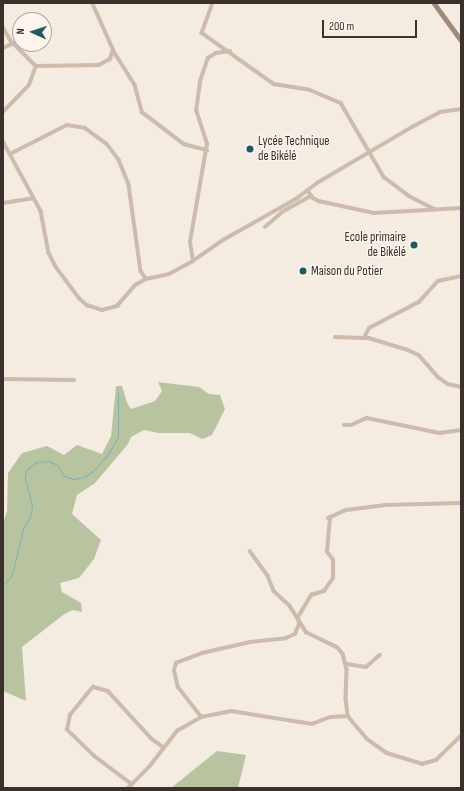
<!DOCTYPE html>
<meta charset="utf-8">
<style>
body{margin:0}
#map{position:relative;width:464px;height:791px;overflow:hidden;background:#f4ebe1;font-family:"Sofia Sans Condensed",sans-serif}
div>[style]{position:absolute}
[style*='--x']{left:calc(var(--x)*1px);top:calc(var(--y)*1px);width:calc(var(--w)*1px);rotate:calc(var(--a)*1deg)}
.green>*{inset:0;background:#b8c4a0}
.stream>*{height:1px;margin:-0.5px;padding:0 0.5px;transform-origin:0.5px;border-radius:0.5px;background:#7fb0b2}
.street>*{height:3.5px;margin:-1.75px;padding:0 1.75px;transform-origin:1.75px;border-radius:1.75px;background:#cdbbac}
.secondary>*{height:4.5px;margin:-2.25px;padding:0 2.25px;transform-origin:2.25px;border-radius:2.25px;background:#a18a7d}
.dots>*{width:11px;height:11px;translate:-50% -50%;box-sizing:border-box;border:2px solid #fbf5ee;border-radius:50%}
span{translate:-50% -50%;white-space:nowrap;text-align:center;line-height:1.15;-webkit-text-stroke:3px #fbf5ee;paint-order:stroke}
.poi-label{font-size:13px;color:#3b302b}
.left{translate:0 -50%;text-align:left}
.right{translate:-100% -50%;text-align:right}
.frame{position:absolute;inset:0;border:4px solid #3b302b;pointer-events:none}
.north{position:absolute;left:12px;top:12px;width:40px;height:40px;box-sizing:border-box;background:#fbf5ee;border:1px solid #aea6a0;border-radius:50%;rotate:273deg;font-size:11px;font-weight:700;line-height:16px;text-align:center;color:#3b302b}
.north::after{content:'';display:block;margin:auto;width:14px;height:18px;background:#1f5a5e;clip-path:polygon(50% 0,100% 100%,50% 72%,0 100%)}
.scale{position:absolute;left:322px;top:20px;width:95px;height:18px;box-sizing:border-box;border:2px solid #3b302b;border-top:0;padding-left:5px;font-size:12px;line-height:14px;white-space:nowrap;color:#3b302b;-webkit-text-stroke:3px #fbf5ee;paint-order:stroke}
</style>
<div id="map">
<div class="green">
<div style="clip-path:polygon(158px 382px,199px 387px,209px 394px,220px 395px,225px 409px,212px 435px,202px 439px,190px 433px,159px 433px,144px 430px,131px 437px,128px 444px,95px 483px,77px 495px,72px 514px,101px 540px,94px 559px,79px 578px,60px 583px,62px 592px,81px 603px,82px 612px,72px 610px,63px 615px,22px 647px,26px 701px,3px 691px,3px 523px,7px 511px,8px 473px,22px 453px,47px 446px,64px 455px,77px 445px,102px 454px,111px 436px,116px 386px,122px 386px,127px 403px,131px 409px,155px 401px,162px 391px)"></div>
<div style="clip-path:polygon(217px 751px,246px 755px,238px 788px,171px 788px)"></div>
</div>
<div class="stream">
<div style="--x:3;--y:585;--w:13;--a:-48"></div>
<div style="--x:12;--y:575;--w:47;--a:-76.6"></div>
<div style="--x:23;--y:529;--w:17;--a:-62"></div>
<div style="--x:31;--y:514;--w:9;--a:-84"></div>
<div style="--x:32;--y:505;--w:28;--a:-105"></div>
<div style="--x:25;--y:478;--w:8;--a:-83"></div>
<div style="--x:26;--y:470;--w:14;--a:-36"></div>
<div style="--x:37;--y:462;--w:12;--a:-5"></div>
<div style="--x:49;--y:461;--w:9;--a:27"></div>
<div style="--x:57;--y:465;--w:13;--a:58"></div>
<div style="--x:64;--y:476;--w:9;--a:18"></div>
<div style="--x:73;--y:479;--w:12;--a:-9"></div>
<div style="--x:85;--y:477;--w:13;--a:-39"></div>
<div style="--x:95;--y:469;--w:21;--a:-49"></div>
<div style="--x:109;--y:453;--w:18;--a:-61"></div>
<div style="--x:118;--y:437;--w:45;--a:-90"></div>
</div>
<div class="street">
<div style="--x:213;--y:3;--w:32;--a:110"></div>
<div style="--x:202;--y:33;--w:88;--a:35.3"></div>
<div style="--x:274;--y:84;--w:36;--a:9"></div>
<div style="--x:310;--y:90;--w:34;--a:23"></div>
<div style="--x:341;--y:103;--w:86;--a:59.8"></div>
<div style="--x:384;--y:177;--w:31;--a:37"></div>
<div style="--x:409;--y:196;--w:29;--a:27"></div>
<div style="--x:3;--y:27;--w:16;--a:60"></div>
<div style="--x:11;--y:41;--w:35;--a:45"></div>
<div style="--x:36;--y:66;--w:63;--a:-0.9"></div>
<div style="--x:99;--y:65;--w:13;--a:-29"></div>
<div style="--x:110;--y:59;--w:9;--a:-72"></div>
<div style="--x:113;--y:50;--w:51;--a:-114.1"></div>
<div style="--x:3;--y:48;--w:12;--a:-24"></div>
<div style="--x:113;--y:50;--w:41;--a:57.8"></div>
<div style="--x:135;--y:85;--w:28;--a:75"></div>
<div style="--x:142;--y:112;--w:53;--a:37.3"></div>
<div style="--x:184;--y:144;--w:24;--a:15"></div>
<div style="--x:3;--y:112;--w:37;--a:-46"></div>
<div style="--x:29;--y:85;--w:20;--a:-70"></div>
<div style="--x:3;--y:141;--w:80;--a:61.5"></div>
<div style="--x:41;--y:211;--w:43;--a:79.2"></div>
<div style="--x:49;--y:253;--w:16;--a:63"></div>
<div style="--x:56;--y:267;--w:39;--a:53"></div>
<div style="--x:79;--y:298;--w:11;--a:41"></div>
<div style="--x:87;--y:305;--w:16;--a:18"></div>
<div style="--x:102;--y:310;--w:16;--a:-15"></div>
<div style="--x:117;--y:306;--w:28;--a:-49"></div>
<div style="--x:135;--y:285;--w:13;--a:-29"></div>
<div style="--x:146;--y:279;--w:24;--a:-12"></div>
<div style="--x:169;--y:274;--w:27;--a:-28"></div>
<div style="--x:193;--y:261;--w:37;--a:-35"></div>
<div style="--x:223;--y:240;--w:84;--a:-29.3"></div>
<div style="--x:296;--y:199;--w:26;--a:-37"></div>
<div style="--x:317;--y:183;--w:110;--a:-30.5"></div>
<div style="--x:412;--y:127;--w:32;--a:-28"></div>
<div style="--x:440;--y:112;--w:21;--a:-8"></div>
<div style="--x:10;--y:154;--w:64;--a:-27"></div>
<div style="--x:67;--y:125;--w:18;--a:9"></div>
<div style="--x:85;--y:128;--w:27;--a:36"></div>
<div style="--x:107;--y:144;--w:20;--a:53"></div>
<div style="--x:119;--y:160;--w:27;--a:68"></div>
<div style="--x:129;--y:185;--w:87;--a:82.1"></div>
<div style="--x:141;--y:271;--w:9;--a:58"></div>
<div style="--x:309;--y:192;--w:7;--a:56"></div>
<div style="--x:313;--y:198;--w:7;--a:27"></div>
<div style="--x:319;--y:201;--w:56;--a:12.3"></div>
<div style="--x:374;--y:213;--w:87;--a:-3.3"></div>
<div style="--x:3;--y:203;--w:30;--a:-9"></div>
<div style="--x:265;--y:227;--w:23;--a:-41"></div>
<div style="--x:282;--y:212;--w:33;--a:-29"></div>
<div style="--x:193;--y:261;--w:19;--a:-99"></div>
<div style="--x:190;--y:242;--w:99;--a:-80.2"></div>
<div style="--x:207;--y:144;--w:35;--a:-108"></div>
<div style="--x:196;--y:111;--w:30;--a:-82"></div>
<div style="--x:200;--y:81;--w:24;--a:-71"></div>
<div style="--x:208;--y:58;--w:9;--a:-32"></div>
<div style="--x:216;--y:53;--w:14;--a:-8"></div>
<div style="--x:335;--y:337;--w:34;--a:2"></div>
<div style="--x:369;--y:338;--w:39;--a:17"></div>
<div style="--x:406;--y:349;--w:14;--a:25"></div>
<div style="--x:419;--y:355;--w:29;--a:49"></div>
<div style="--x:438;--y:377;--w:12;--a:35"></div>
<div style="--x:448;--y:384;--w:13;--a:13"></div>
<div style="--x:364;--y:338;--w:11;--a:-63"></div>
<div style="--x:369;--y:328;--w:56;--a:-27.5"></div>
<div style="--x:419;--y:302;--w:28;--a:-48"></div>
<div style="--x:438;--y:281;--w:24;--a:-12"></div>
<div style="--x:3;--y:379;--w:71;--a:0.8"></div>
<div style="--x:344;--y:425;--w:7;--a:0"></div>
<div style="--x:351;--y:425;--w:17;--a:-24"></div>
<div style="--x:367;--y:418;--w:75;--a:11.6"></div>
<div style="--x:440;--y:433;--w:21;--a:-8"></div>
<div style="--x:328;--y:518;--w:20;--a:-24"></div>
<div style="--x:346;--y:510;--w:38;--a:-7"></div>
<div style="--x:384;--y:505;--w:77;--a:-1.5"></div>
<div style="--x:250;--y:551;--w:31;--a:54"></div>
<div style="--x:268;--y:576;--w:16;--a:68"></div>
<div style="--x:274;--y:591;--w:22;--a:43"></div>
<div style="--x:290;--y:606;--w:31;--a:58"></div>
<div style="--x:306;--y:632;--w:34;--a:26"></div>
<div style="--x:337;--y:647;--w:9;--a:49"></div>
<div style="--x:343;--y:654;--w:16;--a:76"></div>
<div style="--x:347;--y:670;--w:29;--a:92"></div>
<div style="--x:346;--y:699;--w:17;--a:83"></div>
<div style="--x:348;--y:716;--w:30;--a:50"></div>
<div style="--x:367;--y:739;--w:24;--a:35"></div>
<div style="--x:387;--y:753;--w:37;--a:17"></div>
<div style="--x:422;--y:764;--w:15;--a:-16"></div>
<div style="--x:436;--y:760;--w:35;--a:-44"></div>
<div style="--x:347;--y:664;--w:19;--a:9"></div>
<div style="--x:366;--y:667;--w:18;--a:-41"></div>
<div style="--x:201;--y:717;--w:37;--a:-128"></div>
<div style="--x:178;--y:688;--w:18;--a:-103"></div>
<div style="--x:174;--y:670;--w:7;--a:-74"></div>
<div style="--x:176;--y:663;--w:28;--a:-21"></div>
<div style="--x:202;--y:653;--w:49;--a:-12.9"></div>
<div style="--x:250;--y:642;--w:36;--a:-6"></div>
<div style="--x:286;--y:638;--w:10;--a:-24"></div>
<div style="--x:295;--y:634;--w:11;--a:-68"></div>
<div style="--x:299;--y:624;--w:7;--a:-98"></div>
<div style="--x:298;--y:617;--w:26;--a:-59"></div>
<div style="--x:311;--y:595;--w:14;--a:-17"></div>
<div style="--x:324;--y:591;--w:16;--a:-55"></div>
<div style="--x:333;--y:578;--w:18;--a:-90"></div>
<div style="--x:333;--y:560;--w:10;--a:-127"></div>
<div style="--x:327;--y:552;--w:35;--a:-85"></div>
<div style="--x:131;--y:784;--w:45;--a:-143.1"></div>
<div style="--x:95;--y:757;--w:39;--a:-136"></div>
<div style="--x:67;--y:730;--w:15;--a:-79"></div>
<div style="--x:70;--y:715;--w:26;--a:-51"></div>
<div style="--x:86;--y:695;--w:11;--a:-49"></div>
<div style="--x:93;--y:687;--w:16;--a:15"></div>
<div style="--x:108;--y:691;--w:65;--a:47.5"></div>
<div style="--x:152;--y:739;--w:14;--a:36"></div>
<div style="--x:128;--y:788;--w:30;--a:-45"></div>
<div style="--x:149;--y:767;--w:46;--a:-52.1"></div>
<div style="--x:177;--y:731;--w:28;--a:-30"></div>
<div style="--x:201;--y:717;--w:31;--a:-11"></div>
<div style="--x:231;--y:711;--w:82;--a:9.1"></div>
<div style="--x:312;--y:724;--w:19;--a:-21"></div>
<div style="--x:330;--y:717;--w:18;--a:-3"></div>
</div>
<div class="secondary">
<div style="--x:434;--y:3;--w:46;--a:53.9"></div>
</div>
<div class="dots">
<div style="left:250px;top:149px;background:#1f5a5e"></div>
<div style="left:414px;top:245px;background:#1f5a5e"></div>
<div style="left:303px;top:271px;background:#1f5a5e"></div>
</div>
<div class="poi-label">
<span class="left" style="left:258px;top:149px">Lycée Technique<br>de Bikélé</span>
<span class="right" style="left:406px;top:245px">Ecole primaire<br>de Bikélé</span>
<span class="left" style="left:311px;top:271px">Maison du Potier</span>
</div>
<div class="frame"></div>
<div class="north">N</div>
<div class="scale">200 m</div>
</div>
